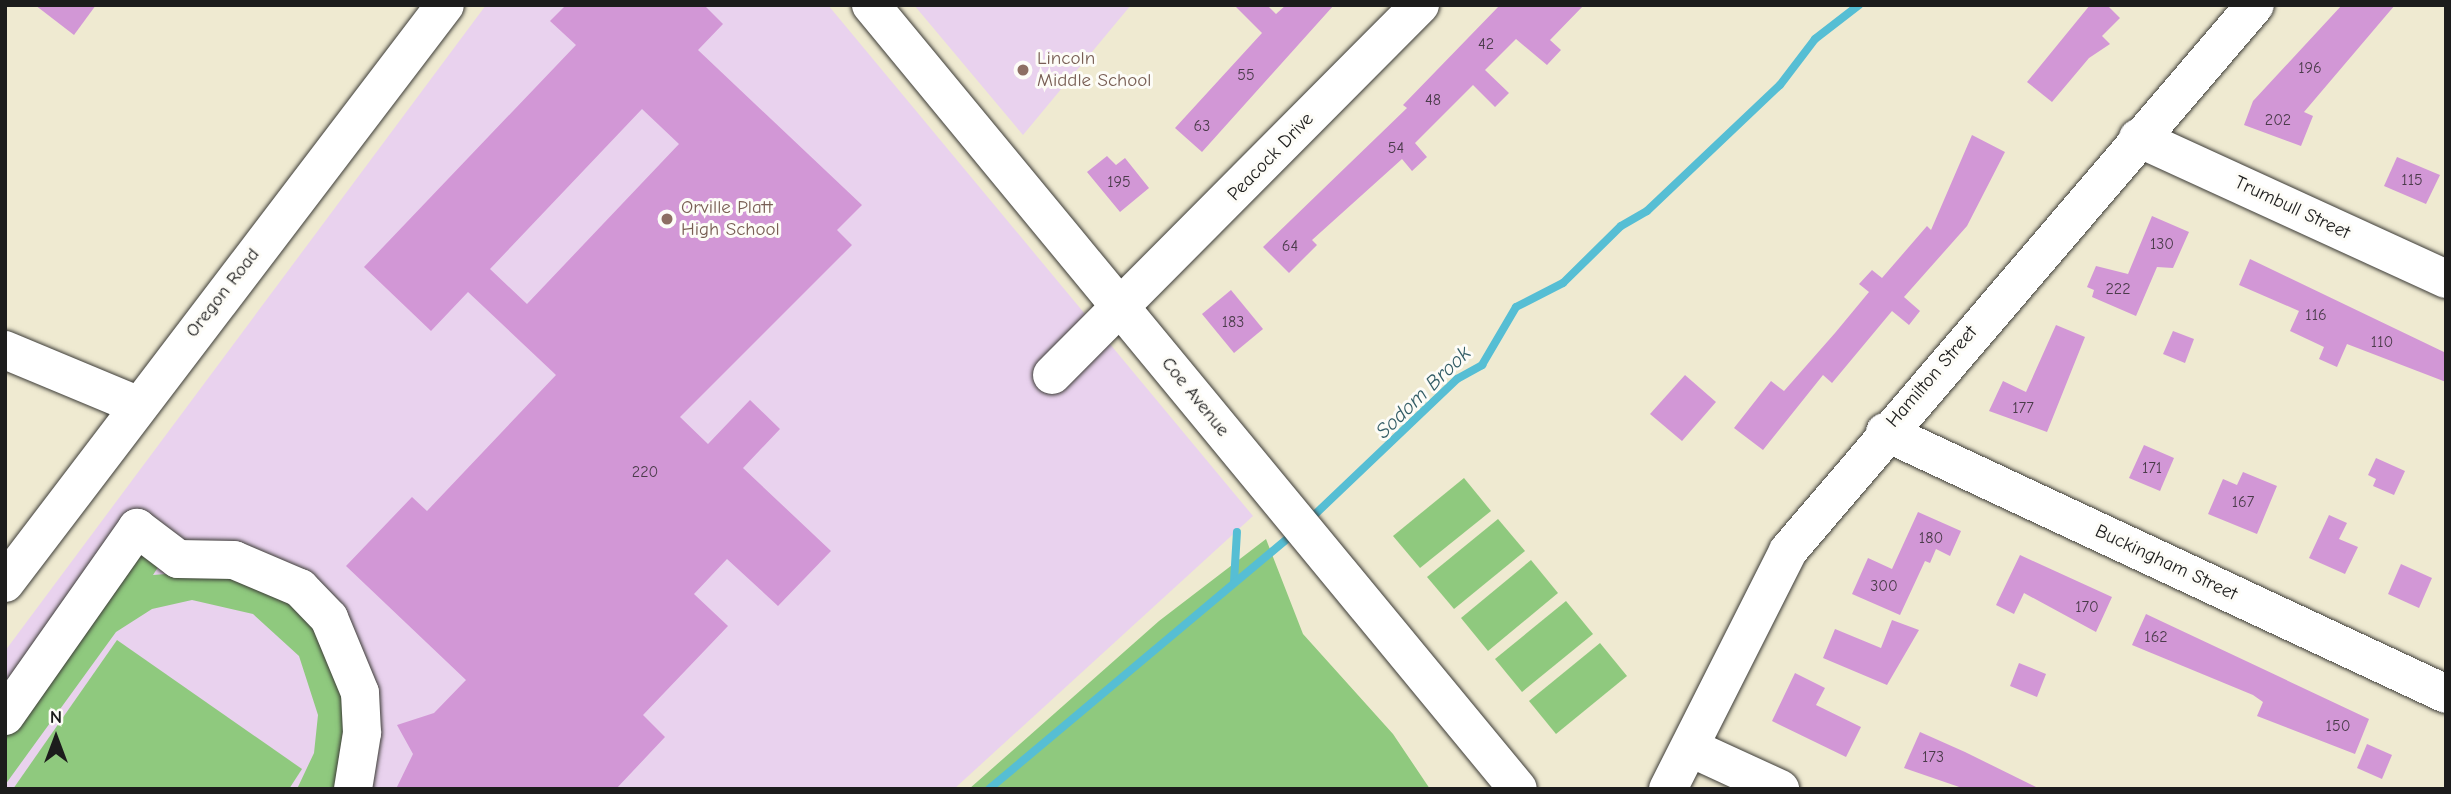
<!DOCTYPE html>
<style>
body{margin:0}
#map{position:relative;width:2451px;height:794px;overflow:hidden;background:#efead1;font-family:"Comic Neue",sans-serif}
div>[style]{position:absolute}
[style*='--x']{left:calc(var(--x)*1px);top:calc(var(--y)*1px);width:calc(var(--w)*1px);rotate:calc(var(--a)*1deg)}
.built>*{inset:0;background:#e9d2ee}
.green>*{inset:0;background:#8fc97e}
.stream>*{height:8px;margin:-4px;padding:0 4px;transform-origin:4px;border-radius:4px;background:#56bed4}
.building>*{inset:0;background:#d297d6}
.roads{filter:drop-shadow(0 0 2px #3c3b37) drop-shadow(0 0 2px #3c3b37)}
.minor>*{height:38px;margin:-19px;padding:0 19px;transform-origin:19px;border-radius:19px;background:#fff}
.dots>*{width:19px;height:19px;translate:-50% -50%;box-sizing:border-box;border:4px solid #fdfcf7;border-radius:50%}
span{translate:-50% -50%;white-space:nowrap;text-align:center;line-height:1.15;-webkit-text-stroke:6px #fdfcf7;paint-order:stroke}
.number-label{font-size:16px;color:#4a3b4a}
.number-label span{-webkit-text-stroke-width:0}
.education-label{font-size:19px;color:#785e54}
.left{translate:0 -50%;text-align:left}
.street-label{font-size:19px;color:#1c1c1c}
.water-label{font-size:21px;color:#335d66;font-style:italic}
.frame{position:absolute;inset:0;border:7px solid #1c1c1c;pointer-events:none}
.north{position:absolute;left:21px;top:703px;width:70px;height:70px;-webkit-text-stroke:5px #fdfcf7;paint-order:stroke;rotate:0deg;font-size:19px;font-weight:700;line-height:28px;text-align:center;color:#1c1c1c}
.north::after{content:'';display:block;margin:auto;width:24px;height:32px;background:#1c1c1c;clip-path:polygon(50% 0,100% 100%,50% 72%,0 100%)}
</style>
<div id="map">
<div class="built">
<div style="clip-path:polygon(486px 5px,828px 5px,1253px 516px,954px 789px,5px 789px,5px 651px)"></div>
<div style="clip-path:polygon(914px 5px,1131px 5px,1023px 135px)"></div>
</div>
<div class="green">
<div style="clip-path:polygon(1464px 478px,1491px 511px,1420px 568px,1393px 536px)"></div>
<div style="clip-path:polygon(1498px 519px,1525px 551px,1454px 609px,1427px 577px)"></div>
<div style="clip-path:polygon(138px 539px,164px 558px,153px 575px,220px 570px,304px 611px,349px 695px,334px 789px,297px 789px,314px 753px,318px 715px,299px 656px,253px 614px,192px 600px,152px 609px,116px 632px,5px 785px,5px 729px)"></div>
<div style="clip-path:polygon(1266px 539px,1303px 634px,1393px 734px,1430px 789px,969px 789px,1159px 621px)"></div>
<div style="clip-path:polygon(1531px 560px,1558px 593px,1488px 651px,1461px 618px)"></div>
<div style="clip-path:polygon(1566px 601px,1593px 634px,1522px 692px,1495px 659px)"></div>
<div style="clip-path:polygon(117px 640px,302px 769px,289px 789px,13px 789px)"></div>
<div style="clip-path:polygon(1600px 643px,1627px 676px,1556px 734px,1529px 701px)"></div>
</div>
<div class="stream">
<div style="--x:1308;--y:521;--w:206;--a:-43.6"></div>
<div style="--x:1457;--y:379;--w:29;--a:-29"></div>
<div style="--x:1482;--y:365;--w:67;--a:-59.6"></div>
<div style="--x:1516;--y:307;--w:53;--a:-27.1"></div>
<div style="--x:1563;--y:283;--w:81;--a:-44.5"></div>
<div style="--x:1621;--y:226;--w:30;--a:-30"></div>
<div style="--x:1647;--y:211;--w:183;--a:-43.5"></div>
<div style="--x:1780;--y:85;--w:58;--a:-52.7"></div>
<div style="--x:1815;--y:39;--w:56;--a:-37.7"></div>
<div style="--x:1234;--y:582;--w:50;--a:-86.6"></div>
<div style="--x:989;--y:789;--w:397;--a:-40"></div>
</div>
<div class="building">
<div style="clip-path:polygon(35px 5px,96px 5px,74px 35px)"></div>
<div style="clip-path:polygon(evenodd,566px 5px,704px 5px,723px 24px,698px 50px,862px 205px,837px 230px,852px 245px,680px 417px,708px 444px,750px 400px,780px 429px,743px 468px,831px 551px,778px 606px,727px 559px,694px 594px,728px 626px,643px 715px,665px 737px,616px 789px,396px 789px,413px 754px,397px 725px,434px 713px,466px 680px,346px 566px,412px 497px,427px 511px,556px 375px,468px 292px,431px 331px,364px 267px,576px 45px,550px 21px,566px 5px,642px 109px,679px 144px,527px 304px,490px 269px,642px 109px)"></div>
<div style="clip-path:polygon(1234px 5px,1267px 5px,1276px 14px,1286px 5px,1334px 5px,1202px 152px,1175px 128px,1262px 33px)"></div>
<div style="clip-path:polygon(1500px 5px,1584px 5px,1550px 40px,1561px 50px,1547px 65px,1516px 39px,1485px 70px,1509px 93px,1495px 107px,1473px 85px,1415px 143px,1427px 157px,1412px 171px,1402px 159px,1312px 240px,1317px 245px,1289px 273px,1263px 247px,1407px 108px,1403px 105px)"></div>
<div style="clip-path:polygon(2090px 5px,2107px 5px,2120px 18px,2102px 36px,2110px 44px,2089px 58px,2052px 102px,2027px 82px)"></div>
<div style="clip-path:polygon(2342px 5px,2395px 5px,2304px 112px,2313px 116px,2301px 146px,2244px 125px,2253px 101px)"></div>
<div style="clip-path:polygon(1972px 135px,2005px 152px,1967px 226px,1904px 297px,1920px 311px,1909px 325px,1892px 311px,1832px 383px,1823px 375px,1763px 450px,1734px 428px,1771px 381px,1784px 391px,1835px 333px,1869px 292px,1859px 284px,1872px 270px,1882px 278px,1927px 226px,1931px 230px)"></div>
<div style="clip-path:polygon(1107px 156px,1116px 165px,1125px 158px,1149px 188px,1120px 212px,1087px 172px)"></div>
<div style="clip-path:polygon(2397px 157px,2440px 175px,2426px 204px,2384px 186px)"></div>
<div style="clip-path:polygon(2152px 216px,2189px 232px,2173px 268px,2157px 267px,2136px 316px,2092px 297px,2094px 290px,2087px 287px,2096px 266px,2128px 274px)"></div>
<div style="clip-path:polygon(2250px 259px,2446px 353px,2446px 382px,2347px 344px,2337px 367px,2319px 359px,2324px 347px,2290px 331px,2299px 311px,2239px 285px)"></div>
<div style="clip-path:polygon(1231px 290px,1263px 329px,1234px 353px,1202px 314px)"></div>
<div style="clip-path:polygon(2056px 325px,2085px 337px,2047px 432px,1989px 411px,2003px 381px,2026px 392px)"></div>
<div style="clip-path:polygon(2173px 331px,2194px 339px,2185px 363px,2163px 354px)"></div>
<div style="clip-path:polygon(1685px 375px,1716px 402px,1682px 441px,1650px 414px)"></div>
<div style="clip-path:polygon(2144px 445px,2174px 458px,2160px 491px,2129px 478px)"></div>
<div style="clip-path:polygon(2376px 458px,2405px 471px,2394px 495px,2373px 486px,2376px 479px,2368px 475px)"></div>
<div style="clip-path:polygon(2243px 472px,2277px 486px,2257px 534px,2208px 514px,2223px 479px,2237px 485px)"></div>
<div style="clip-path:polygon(1918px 512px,1961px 531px,1950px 556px,1936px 549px,1930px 563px,1925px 561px,1900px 615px,1852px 594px,1868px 558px,1892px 569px)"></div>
<div style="clip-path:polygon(2329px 515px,2347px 523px,2339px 539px,2358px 547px,2345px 574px,2309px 558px)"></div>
<div style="clip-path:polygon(2020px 555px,2112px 597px,2096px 632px,2024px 593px,2014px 614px,1996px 605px)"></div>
<div style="clip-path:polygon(2401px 564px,2432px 578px,2419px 608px,2388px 594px)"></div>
<div style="clip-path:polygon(2146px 614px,2369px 719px,2355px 754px,2257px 716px,2263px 702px,2253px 695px,2132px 645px)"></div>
<div style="clip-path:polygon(1892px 620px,1919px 630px,1887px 685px,1823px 658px,1835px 629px,1881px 648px)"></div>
<div style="clip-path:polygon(2019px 663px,2046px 674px,2037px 697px,2010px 686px)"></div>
<div style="clip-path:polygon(1795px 673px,1825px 688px,1816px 705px,1861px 727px,1846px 757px,1772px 721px)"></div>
<div style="clip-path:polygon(1920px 732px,1965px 752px,2040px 789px,1965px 789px,1904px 768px)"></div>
<div style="clip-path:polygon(2367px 744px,2392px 755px,2382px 779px,2357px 768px)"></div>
</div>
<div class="roads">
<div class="minor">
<div style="--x:871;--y:5;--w:1016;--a:50.47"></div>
<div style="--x:2138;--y:138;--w:339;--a:24.6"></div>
<div style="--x:5;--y:350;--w:143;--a:22.6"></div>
<div style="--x:1052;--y:375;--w:522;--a:-45.16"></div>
<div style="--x:1885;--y:432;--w:619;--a:25.03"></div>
<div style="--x:5;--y:583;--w:726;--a:-52.72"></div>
<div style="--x:5;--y:716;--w:230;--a:-54.9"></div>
<div style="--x:137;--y:528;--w:51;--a:37.1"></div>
<div style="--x:178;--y:559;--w:56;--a:1"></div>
<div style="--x:234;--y:560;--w:72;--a:23"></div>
<div style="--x:300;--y:588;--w:42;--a:46"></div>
<div style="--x:329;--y:618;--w:81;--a:67.5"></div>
<div style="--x:360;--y:693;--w:40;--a:87.1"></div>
<div style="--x:362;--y:733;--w:57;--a:99.1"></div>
<div style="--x:1693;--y:749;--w:96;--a:24.7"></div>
<div style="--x:1668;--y:789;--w:267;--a:-63.2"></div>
<div style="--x:1788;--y:551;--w:718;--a:-49.46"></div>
</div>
</div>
<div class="dots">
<div style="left:1023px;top:70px;background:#8d6e63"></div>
<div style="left:667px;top:219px;background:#8d6e63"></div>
</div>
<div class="number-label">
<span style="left:1486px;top:44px">42</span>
<span style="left:2310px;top:68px">196</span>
<span style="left:1246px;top:75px">55</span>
<span style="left:1433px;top:100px">48</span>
<span style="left:2278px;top:120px">202</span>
<span style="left:1202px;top:126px">63</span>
<span style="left:1396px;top:148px">54</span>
<span style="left:2412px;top:180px">115</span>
<span style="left:1119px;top:182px">195</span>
<span style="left:2162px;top:244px">130</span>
<span style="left:1290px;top:246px">64</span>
<span style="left:2118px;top:289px">222</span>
<span style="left:2316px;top:315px">116</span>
<span style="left:1233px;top:322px">183</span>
<span style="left:2382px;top:342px">110</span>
<span style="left:2023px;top:408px">177</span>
<span style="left:2152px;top:468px">171</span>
<span style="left:645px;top:472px">220</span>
<span style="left:2243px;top:502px">167</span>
<span style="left:1931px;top:538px">180</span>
<span style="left:1884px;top:586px">300</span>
<span style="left:2087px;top:607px">170</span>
<span style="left:2156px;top:637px">162</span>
<span style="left:2338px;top:726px">150</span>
<span style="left:1933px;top:757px">173</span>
</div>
<div class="education-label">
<span class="left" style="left:1037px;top:70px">Lincoln<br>Middle School</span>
<span class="left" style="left:681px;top:219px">Orville Platt<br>High School</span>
</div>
<div class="street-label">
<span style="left:1271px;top:157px;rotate:-46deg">Peacock Drive</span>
<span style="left:2292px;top:208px;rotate:25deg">Trumbull Street</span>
<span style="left:223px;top:293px;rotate:-52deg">Oregon Road</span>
<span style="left:1932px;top:377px;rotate:-49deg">Hamilton Street</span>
<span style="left:1195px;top:397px;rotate:51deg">Coe Avenue</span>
<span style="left:2166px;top:563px;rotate:25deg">Buckingham Street</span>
</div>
<div class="water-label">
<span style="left:1423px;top:392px;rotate:-44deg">Sodom Brook</span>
</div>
<div class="frame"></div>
<div class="north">N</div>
</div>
